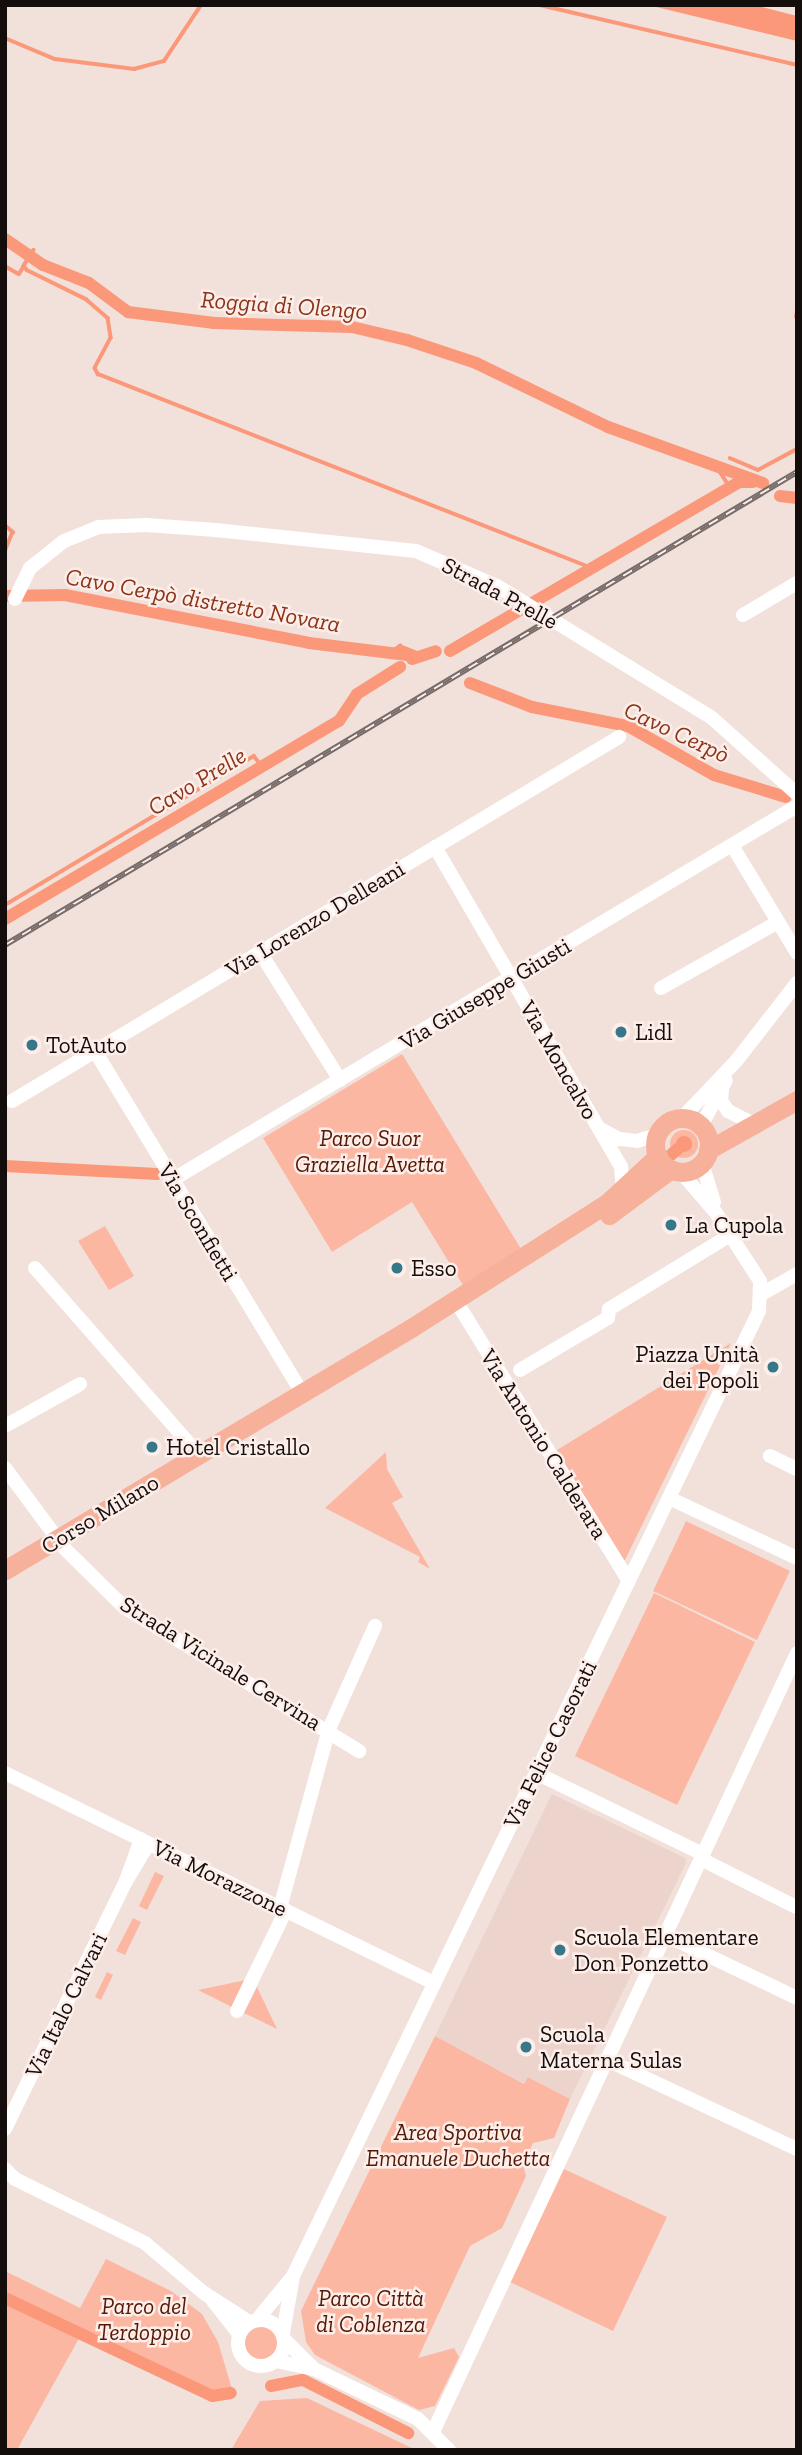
<!DOCTYPE html>
<meta charset="utf-8">
<style>
body{margin:0}
#map{position:relative;width:802px;height:2455px;overflow:hidden;background:#f2e0db;font-family:"Zilla Slab",serif}
div>[style]{position:absolute}
[style*='--x']{left:calc(var(--x)*1px);top:calc(var(--y)*1px);width:calc(var(--w)*1px);rotate:calc(var(--a)*1deg)}
.built>*{inset:0;background:#ecd3cb}
.green>*{inset:0;background:#fcb7a2}
.round{border-radius:50%}
.water>*{inset:0;background:#fb9879}
.stream>*{height:3.5px;margin:-1.75px;padding:0 1.75px;transform-origin:1.75px;border-radius:1.75px;background:#fb9879}
.canal>*{height:12px;margin:-6px;padding:0 6px;transform-origin:6px;border-radius:6px;background:#fb9879}
.minor>*{height:14px;margin:-7px;padding:0 7px;transform-origin:7px;border-radius:7px;background:#fff}
.minor>.ring{margin:-7px;padding:0;box-sizing:content-box;background:none;border:14px solid #fff;border-radius:50%}
.major>*{height:19px;margin:-9.5px;padding:0 9.5px;transform-origin:9.5px;border-radius:9.5px;background:#f7b09a}
.major>.ring{margin:-9.5px;padding:0;box-sizing:content-box;background:none;border:19px solid #f7b09a;border-radius:50%}
.rail>*{height:6px;margin-top:-3px;transform-origin:0;background:repeating-linear-gradient(90deg,#fdeeea 0 10px,#766b68 0 20px);box-sizing:border-box;border-block:2px solid #766b68}
.dots>*{width:19px;height:19px;translate:-50% -50%;box-sizing:border-box;border:4px solid #fdeeea;border-radius:50%}
span{translate:-50% -50%;white-space:nowrap;text-align:center;line-height:1.15;-webkit-text-stroke:5px #fdeeea;paint-order:stroke}
.street-label{font-size:23px;color:#130d0b}
.poi-label{font-size:23px;color:#130d0b}
.left{translate:0 -50%;text-align:left}
.right{translate:-100% -50%;text-align:right}
.park-label{font-size:23px;color:#541804;font-style:italic}
.water-label{font-size:24px;color:#8c3418;font-style:italic}
.frame{position:absolute;inset:0;border:7px solid #130d0b;pointer-events:none}
</style>
<div id="map">
<div class="built">
<div style="clip-path:polygon(552px 1794px,685px 1858px,686px 1863px,570px 2099px,529px 2077px,525px 2084px,435px 2036px)"></div>
</div>
<div class="green">
<div style="clip-path:polygon(402px 1054px,521px 1249px,463px 1285px,412px 1202px,332px 1252px,263px 1138px)"></div>
<div class="round" style="left:670px;top:1130px;width:28px;height:28px"></div>
<div style="clip-path:polygon(105px 1226px,134px 1276px,109px 1290px,78px 1241px)"></div>
<div style="clip-path:polygon(731px 1343px,625px 1560px,621px 1560px,557px 1450px)"></div>
<div style="clip-path:polygon(386px 1452px,387px 1469px,403px 1497px,392px 1503px,430px 1569px,418px 1562px,420px 1557px,325px 1508px)"></div>
<div style="clip-path:polygon(686px 1521px,790px 1571px,757px 1640px,653px 1591px)"></div>
<div style="clip-path:polygon(654px 1593px,755px 1642px,677px 1805px,575px 1756px)"></div>
<div style="clip-path:polygon(155px 1872px,164px 1876px,147px 1910px,139px 1906px)"></div>
<div style="clip-path:polygon(133px 1918px,141px 1922px,125px 1955px,116px 1951px)"></div>
<div style="clip-path:polygon(107px 1972px,113px 1975px,101px 2000px,95px 1997px)"></div>
<div style="clip-path:polygon(246px 1980px,232px 2007px,198px 1990px)"></div>
<div style="clip-path:polygon(257px 1987px,277px 2029px,244px 2013px)"></div>
<div style="clip-path:polygon(435px 2036px,524px 2084px,528px 2077px,570px 2099px,554px 2138px,533px 2143px,523px 2165px,526px 2176px,502px 2228px,470px 2246px,418px 2358px,454px 2348px,459px 2357px,435px 2406px,419px 2410px,315px 2355px,306px 2342px,301px 2311px)"></div>
<div style="clip-path:polygon(564px 2169px,667px 2217px,613px 2331px,510px 2282px)"></div>
<div style="clip-path:polygon(106px 2259px,171px 2291px,202px 2314px,218px 2342px,232px 2389px,204px 2392px,83px 2331px,17px 2450px,5px 2450px,5px 2271px,80px 2308px)"></div>
<div class="round" style="left:243px;top:2326px;width:36px;height:36px"></div>
<div style="clip-path:polygon(307px 2398px,416px 2450px,231px 2450px,260px 2401px)"></div>
</div>
<div class="water">
<div style="clip-path:polygon(648px 5px,754px 5px,797px 16px,797px 41px)"></div>
<div class="round" style="left:676px;top:1136px;width:16px;height:16px"></div>
</div>
<div class="stream">
<div style="--x:540;--y:5;--w:264;--a:13.1"></div>
<div style="--x:5;--y:38;--w:54;--a:22.8"></div>
<div style="--x:55;--y:59;--w:80;--a:7.2"></div>
<div style="--x:134;--y:69;--w:31;--a:-15"></div>
<div style="--x:164;--y:61;--w:67;--a:-56.5"></div>
<div style="--x:34;--y:250;--w:19;--a:122"></div>
<div style="--x:24;--y:266;--w:5;--a:53"></div>
<div style="--x:27;--y:270;--w:66;--a:26.2"></div>
<div style="--x:86;--y:299;--w:29;--a:41"></div>
<div style="--x:108;--y:318;--w:20;--a:81"></div>
<div style="--x:111;--y:338;--w:34;--a:118"></div>
<div style="--x:95;--y:368;--w:7;--a:63"></div>
<div style="--x:98;--y:374;--w:531;--a:21.44"></div>
<div style="--x:5;--y:266;--w:16;--a:30"></div>
<div style="--x:19;--y:274;--w:9;--a:-58"></div>
<div style="--x:796;--y:317;--w:5;--a:-79"></div>
<div style="--x:730;--y:458;--w:30;--a:23"></div>
<div style="--x:758;--y:470;--w:44;--a:-28.3"></div>
<div style="--x:715;--y:464;--w:27;--a:57"></div>
<div style="--x:5;--y:525;--w:11;--a:41"></div>
<div style="--x:13;--y:532;--w:22;--a:112"></div>
<div style="--x:393;--y:651;--w:9;--a:-36"></div>
<div style="--x:400;--y:646;--w:22;--a:22"></div>
<div style="--x:5;--y:905;--w:290;--a:-30.9"></div>
<div style="--x:254;--y:756;--w:14;--a:51"></div>
</div>
<div class="canal">
<div style="--x:5;--y:239;--w:46;--a:34.4"></div>
<div style="--x:43;--y:265;--w:49;--a:21.4"></div>
<div style="--x:89;--y:283;--w:49;--a:36.6"></div>
<div style="--x:128;--y:312;--w:87;--a:7.3"></div>
<div style="--x:214;--y:323;--w:138;--a:1.7"></div>
<div style="--x:352;--y:327;--w:57;--a:13.3"></div>
<div style="--x:407;--y:340;--w:73;--a:18.4"></div>
<div style="--x:476;--y:363;--w:147;--a:25.9"></div>
<div style="--x:608;--y:427;--w:165;--a:19.9"></div>
<div style="--x:780;--y:496;--w:17;--a:7"></div>
<div style="--x:5;--y:596;--w:60;--a:-1"></div>
<div style="--x:65;--y:595;--w:249;--a:11.1"></div>
<div style="--x:309;--y:643;--w:99;--a:7"></div>
<div style="--x:450;--y:651;--w:335;--a:-30.3"></div>
<div style="--x:739;--y:482;--w:14;--a:0"></div>
<div style="--x:412;--y:659;--w:25;--a:-18"></div>
<div style="--x:470;--y:683;--w:66;--a:21.2"></div>
<div style="--x:532;--y:707;--w:98;--a:11.2"></div>
<div style="--x:628;--y:726;--w:99;--a:29.7"></div>
<div style="--x:714;--y:775;--w:75;--a:17"></div>
<div style="--x:5;--y:919;--w:388;--a:-30.7"></div>
<div style="--x:339;--y:721;--w:32;--a:-56"></div>
<div style="--x:357;--y:694;--w:51;--a:-32.1"></div>
<div style="--x:5;--y:1166;--w:152;--a:3"></div>
<div style="--x:657;--y:1167;--w:28;--a:-41"></div>
<div style="--x:5;--y:2298;--w:229;--a:25.3"></div>
<div style="--x:212;--y:2396;--w:19;--a:-9"></div>
<div style="--x:271;--y:2386;--w:33;--a:-11"></div>
<div style="--x:303;--y:2380;--w:118;--a:26.8"></div>
</div>
<div class="minor">
<div style="--x:15;--y:599;--w:34;--a:-64"></div>
<div style="--x:30;--y:568;--w:43;--a:-38.5"></div>
<div style="--x:64;--y:541;--w:37;--a:-22"></div>
<div style="--x:98;--y:527;--w:48;--a:-2.4"></div>
<div style="--x:146;--y:525;--w:70;--a:4.1"></div>
<div style="--x:216;--y:530;--w:201;--a:6"></div>
<div style="--x:416;--y:551;--w:88;--a:23.4"></div>
<div style="--x:497;--y:586;--w:252;--a:31.5"></div>
<div style="--x:712;--y:718;--w:114;--a:41.8"></div>
<div style="--x:743;--y:615;--w:63;--a:-30.7"></div>
<div style="--x:435;--y:847;--w:370;--a:59.8"></div>
<div style="--x:621;--y:1167;--w:21;--a:85"></div>
<div style="--x:733;--y:847;--w:124;--a:58.9"></div>
<div style="--x:260;--y:952;--w:151;--a:58"></div>
<div style="--x:661;--y:988;--w:134;--a:-29.4"></div>
<div style="--x:95;--y:1051;--w:400;--a:58.8"></div>
<div style="--x:722;--y:1088;--w:13;--a:94"></div>
<div style="--x:721;--y:1101;--w:12;--a:55"></div>
<div style="--x:728;--y:1111;--w:25;--a:27"></div>
<div style="--x:12;--y:1101;--w:708;--a:-30.95"></div>
<div style="--x:682;--y:1118;--w:80;--a:-46.5"></div>
<div style="--x:737;--y:1060;--w:98;--a:-52.1"></div>
<div style="--x:701;--y:1126;--w:52;--a:-61.5"></div>
<div style="--x:599;--y:1128;--w:23;--a:29"></div>
<div style="--x:619;--y:1139;--w:18;--a:6"></div>
<div style="--x:637;--y:1141;--w:21;--a:-17"></div>
<div style="--x:702;--y:1163;--w:41;--a:72.9"></div>
<div style="--x:172;--y:1180;--w:728;--a:-30.9"></div>
<div style="--x:35;--y:1268;--w:249;--a:48.7"></div>
<div style="--x:760;--y:1295;--w:43;--a:-29.6"></div>
<div style="--x:459;--y:1306;--w:323;--a:58.3"></div>
<div style="--x:520;--y:1370;--w:102;--a:-30.6"></div>
<div style="--x:608;--y:1318;--w:9;--a:-84"></div>
<div style="--x:609;--y:1309;--w:142;--a:-31.4"></div>
<div style="--x:5;--y:1426;--w:86;--a:-29.2"></div>
<div style="--x:770;--y:1456;--w:30;--a:26"></div>
<div style="--x:5;--y:1468;--w:101;--a:53.5"></div>
<div style="--x:65;--y:1549;--w:83;--a:44.5"></div>
<div style="--x:124;--y:1607;--w:276;--a:31.5"></div>
<div style="--x:669;--y:1498;--w:141;--a:25.1"></div>
<div style="--x:5;--y:1773;--w:478;--a:26.1"></div>
<div style="--x:536;--y:1773;--w:186;--a:25.9"></div>
<div style="--x:141;--y:1839;--w:45;--a:109.7"></div>
<div style="--x:126;--y:1881;--w:44;--a:-58.8"></div>
<div style="--x:701;--y:1859;--w:106;--a:26.8"></div>
<div style="--x:280;--y:1908;--w:186;--a:-74.7"></div>
<div style="--x:329;--y:1729;--w:113;--a:-65.9"></div>
<div style="--x:665;--y:1935;--w:146;--a:25.5"></div>
<div style="--x:237;--y:2011;--w:112;--a:-64.1"></div>
<div style="--x:607;--y:2060;--w:210;--a:25.1"></div>
<div style="--x:5;--y:2129;--w:276;--a:-64"></div>
<div style="--x:5;--y:2169;--w:14;--a:45"></div>
<div style="--x:15;--y:2179;--w:145;--a:26.2"></div>
<div style="--x:145;--y:2243;--w:77;--a:40.3"></div>
<div style="--x:204;--y:2293;--w:54;--a:32.8"></div>
<div style="--x:213;--y:2301;--w:42;--a:51.8"></div>
<div class="ring" style="left:238px;top:2320px;width:32px;height:32px"></div>
<div style="--x:257;--y:2320;--w:57;--a:-50.7"></div>
<div style="--x:283;--y:2333;--w:58;--a:-80"></div>
<div style="--x:293;--y:2276;--w:1072;--a:-64.22"></div>
<div style="--x:759;--y:1311;--w:30;--a:-88"></div>
<div style="--x:760;--y:1281;--w:81;--a:-122.9"></div>
<div style="--x:716;--y:1213;--w:55;--a:-130.6"></div>
<div style="--x:285;--y:2340;--w:40;--a:45"></div>
<div style="--x:276;--y:2361;--w:39;--a:12"></div>
<div style="--x:314;--y:2369;--w:115;--a:25.7"></div>
<div style="--x:418;--y:2419;--w:44;--a:45"></div>
<div style="--x:433;--y:2432;--w:860;--a:-64.95"></div>
</div>
<div class="major">
<div class="ring" style="left:655px;top:1118px;width:35px;height:35px"></div>
<div style="--x:708;--y:1150;--w:102;--a:-29.3"></div>
<div style="--x:609;--y:1215;--w:77;--a:-36.6"></div>
<div style="--x:5;--y:1570;--w:473;--a:-30.8"></div>
<div style="--x:411;--y:1328;--w:231;--a:-32.5"></div>
<div style="--x:606;--y:1204;--w:71;--a:-42.7"></div>
</div>
<div class="rail">
<div style="--x:5;--y:945;--w:922;--a:-30.85"></div>
</div>
<div class="dots">
<div style="left:621px;top:1032px;background:#36788a"></div>
<div style="left:32px;top:1045px;background:#36788a"></div>
<div style="left:671px;top:1225px;background:#36788a"></div>
<div style="left:397px;top:1268px;background:#36788a"></div>
<div style="left:773px;top:1367px;background:#36788a"></div>
<div style="left:152px;top:1447px;background:#36788a"></div>
<div style="left:560px;top:1950px;background:#36788a"></div>
<div style="left:526px;top:2047px;background:#36788a"></div>
</div>
<div class="street-label">
<span style="left:500px;top:593px;rotate:28deg">Strada Prelle</span>
<span style="left:315px;top:919px;rotate:-31deg">Via Lorenzo Delleani</span>
<span style="left:485px;top:994px;rotate:-31deg">Via Giuseppe Giusti</span>
<span style="left:559px;top:1060px;rotate:60deg">Via Moncalvo</span>
<span style="left:198px;top:1222px;rotate:59deg">Via Sconfietti</span>
<span style="left:544px;top:1444px;rotate:58deg">Via Antonio Calderara</span>
<span style="left:100px;top:1514px;rotate:-31deg">Corso Milano</span>
<span style="left:221px;top:1663px;rotate:32deg">Strada Vicinale Cervina</span>
<span style="left:550px;top:1744px;rotate:-64deg">Via Felice Casorati</span>
<span style="left:220px;top:1878px;rotate:26deg">Via Morazzone</span>
<span style="left:66px;top:2005px;rotate:-64deg">Via Italo Calvari</span>
</div>
<div class="poi-label">
<span class="left" style="left:635px;top:1032px">Lidl</span>
<span class="left" style="left:46px;top:1045px">TotAuto</span>
<span class="left" style="left:685px;top:1225px">La Cupola</span>
<span class="left" style="left:411px;top:1268px">Esso</span>
<span class="right" style="left:759px;top:1367px">Piazza Unità<br>dei Popoli</span>
<span class="left" style="left:166px;top:1447px">Hotel Cristallo</span>
<span class="left" style="left:574px;top:1950px">Scuola Elementare<br>Don Ponzetto</span>
<span class="left" style="left:540px;top:2047px">Scuola<br>Materna Sulas</span>
</div>
<div class="park-label">
<span style="left:370px;top:1151px">Parco Suor<br>Graziella Avetta</span>
<span style="left:458px;top:2145px">Area Sportiva<br>Emanuele Duchetta</span>
<span style="left:371px;top:2311px">Parco Città<br>di Coblenza</span>
<span style="left:144px;top:2319px">Parco del<br>Terdoppio</span>
</div>
<div class="water-label">
<span style="left:284px;top:305px;rotate:4deg">Roggia di Olengo</span>
<span style="left:203px;top:600px;rotate:10deg">Cavo Cerpò distretto Novara</span>
<span style="left:677px;top:732px;rotate:25deg">Cavo Cerpò</span>
<span style="left:197px;top:781px;rotate:-31deg">Cavo Prelle</span>
</div>
<div class="frame"></div>
</div>
